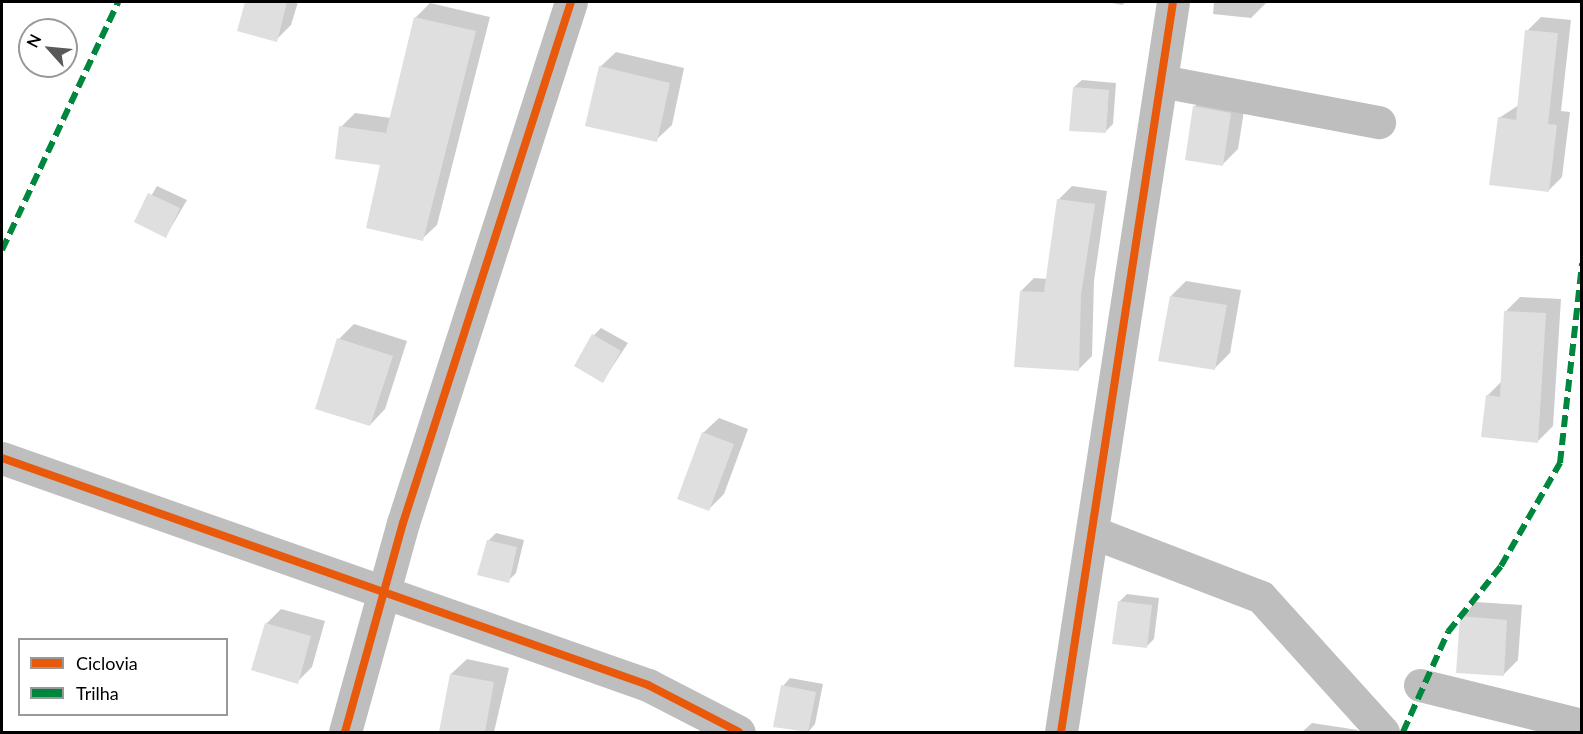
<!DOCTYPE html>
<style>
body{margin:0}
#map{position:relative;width:1583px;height:734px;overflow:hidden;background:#fff;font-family:Lato,sans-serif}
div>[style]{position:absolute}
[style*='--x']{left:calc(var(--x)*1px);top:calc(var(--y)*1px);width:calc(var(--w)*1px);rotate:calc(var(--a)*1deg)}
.shadow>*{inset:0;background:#0003}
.building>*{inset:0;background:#dfdfdf}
.street>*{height:33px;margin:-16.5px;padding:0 16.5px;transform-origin:16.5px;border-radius:16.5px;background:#bebebe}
.quiet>*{height:6px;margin-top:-3px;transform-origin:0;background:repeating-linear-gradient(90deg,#00873e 0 12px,transparent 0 18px)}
.cycleway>*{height:8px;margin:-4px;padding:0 4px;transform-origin:4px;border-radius:4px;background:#e8590c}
span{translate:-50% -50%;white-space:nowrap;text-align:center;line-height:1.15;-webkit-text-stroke:4.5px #fff;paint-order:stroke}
.frame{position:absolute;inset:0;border:3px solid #000;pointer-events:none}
.legend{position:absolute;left:18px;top:638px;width:210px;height:78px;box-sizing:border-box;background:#fff;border:2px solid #999;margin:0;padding:8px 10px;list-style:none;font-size:18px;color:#000}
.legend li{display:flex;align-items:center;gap:12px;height:30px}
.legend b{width:30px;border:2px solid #999}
.north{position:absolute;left:18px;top:18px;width:60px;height:60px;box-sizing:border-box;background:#fff;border:2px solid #999;border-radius:50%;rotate:297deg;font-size:16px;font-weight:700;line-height:24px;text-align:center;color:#000}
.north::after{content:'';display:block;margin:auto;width:21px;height:27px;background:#595959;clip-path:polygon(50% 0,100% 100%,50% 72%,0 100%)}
</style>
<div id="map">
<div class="shadow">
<div style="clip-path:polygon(246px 2px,298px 2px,291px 25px,276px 40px,239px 30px)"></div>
<div style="clip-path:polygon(1107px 2px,1126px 2px,1122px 5px)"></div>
<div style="clip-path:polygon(1214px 2px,1267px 2px,1251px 18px,1213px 14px)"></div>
<div style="clip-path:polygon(430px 3px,490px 17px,437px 225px,422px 239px,382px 164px,341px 127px,355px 113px,391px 118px,415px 18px)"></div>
<div style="clip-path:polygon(1541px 17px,1571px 20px,1561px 111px,1570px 112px,1562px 177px,1548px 191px,1499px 118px,1519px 105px,1527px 31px)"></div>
<div style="clip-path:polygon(616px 52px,684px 68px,672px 125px,656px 140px,600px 67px)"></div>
<div style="clip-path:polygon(1082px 80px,1116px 83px,1113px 124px,1105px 132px,1074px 87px)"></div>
<div style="clip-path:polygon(1209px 92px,1246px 98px,1238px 149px,1223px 164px,1194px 107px)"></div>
<div style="clip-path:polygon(157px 186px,187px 200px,166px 236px,136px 222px)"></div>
<div style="clip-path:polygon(1072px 186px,1107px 191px,1094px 281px,1092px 356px,1079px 369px,1021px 291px,1034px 278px,1048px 279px,1059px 199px)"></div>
<div style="clip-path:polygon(1186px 281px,1241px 290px,1230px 353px,1214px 369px,1171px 296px)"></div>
<div style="clip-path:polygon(1520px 297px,1561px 299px,1553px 426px,1538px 441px,1487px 396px,1502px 381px,1505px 312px)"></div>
<div style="clip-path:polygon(354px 324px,407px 341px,385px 409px,370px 425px,339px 339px)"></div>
<div style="clip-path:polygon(601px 328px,628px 343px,603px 381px,594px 335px)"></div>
<div style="clip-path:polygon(719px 418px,748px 429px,724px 494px,709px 509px,703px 433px)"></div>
<div style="clip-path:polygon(496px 533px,524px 540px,516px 573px,508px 581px,488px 541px)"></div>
<div style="clip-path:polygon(1127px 594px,1159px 598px,1154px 639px,1146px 647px,1119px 602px)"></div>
<div style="clip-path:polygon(1476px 602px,1522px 605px,1518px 660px,1503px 675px,1461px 617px)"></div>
<div style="clip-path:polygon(281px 609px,325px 621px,312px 667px,297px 682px,266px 624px)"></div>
<div style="clip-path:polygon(467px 659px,509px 668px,494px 732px,440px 732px,451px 674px)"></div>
<div style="clip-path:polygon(790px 678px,823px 684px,815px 724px,808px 732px,783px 686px)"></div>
<div style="clip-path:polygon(1312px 723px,1358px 730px,1357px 732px,1302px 732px)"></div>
</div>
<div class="building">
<div style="clip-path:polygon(245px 2px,287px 2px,277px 42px,237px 31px)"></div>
<div style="clip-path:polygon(414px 17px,476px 31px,423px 241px,366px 228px,380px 165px,335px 159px,339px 126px,386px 133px)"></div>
<div style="clip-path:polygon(1525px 30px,1558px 33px,1548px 124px,1557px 125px,1549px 192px,1489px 185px,1498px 117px,1516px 120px)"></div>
<div style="clip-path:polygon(599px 66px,670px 83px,657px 142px,585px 126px)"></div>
<div style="clip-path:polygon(1073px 87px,1109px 90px,1106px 133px,1069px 131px)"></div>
<div style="clip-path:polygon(1193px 106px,1231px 113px,1223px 166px,1185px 160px)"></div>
<div style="clip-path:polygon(148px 193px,180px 208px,166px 238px,134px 222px)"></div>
<div style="clip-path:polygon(1057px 199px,1095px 204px,1081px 295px,1079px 371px,1014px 367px,1020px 291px,1044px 292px)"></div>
<div style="clip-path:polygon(1170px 296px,1227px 305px,1215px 370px,1158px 361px)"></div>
<div style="clip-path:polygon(1504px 311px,1546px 313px,1538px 443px,1481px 437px,1486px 395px,1500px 397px)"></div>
<div style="clip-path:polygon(592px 334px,621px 351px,603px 383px,574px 366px)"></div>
<div style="clip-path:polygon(337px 338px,393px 356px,370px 426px,315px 409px)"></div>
<div style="clip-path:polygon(702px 432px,734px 444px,709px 511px,677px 499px)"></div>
<div style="clip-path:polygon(487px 540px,517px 547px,509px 583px,477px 575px)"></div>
<div style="clip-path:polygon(1118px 601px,1152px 605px,1147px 648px,1112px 644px)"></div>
<div style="clip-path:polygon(1460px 616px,1507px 620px,1504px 676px,1456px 673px)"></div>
<div style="clip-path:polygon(265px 623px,311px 636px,298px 684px,251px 670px)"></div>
<div style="clip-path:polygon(450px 674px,494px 682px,485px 732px,439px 732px)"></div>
<div style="clip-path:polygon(781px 685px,816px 692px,808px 732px,773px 727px)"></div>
</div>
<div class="street">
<div style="--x:1161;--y:81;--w:222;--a:10.7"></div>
<div style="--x:2;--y:458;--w:685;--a:19.36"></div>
<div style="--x:648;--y:685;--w:102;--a:27.3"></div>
<div style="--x:1092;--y:532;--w:181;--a:21"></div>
<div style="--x:1261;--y:597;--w:182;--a:47.9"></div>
<div style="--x:1420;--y:685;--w:167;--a:13.9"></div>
<div style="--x:345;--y:732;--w:217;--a:-74.5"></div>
<div style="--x:403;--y:523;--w:547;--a:-72.13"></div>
<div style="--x:1061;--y:732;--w:739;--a:-81.28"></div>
</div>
<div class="quiet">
<div style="--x:2;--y:250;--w:274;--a:-64.9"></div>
<div style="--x:1403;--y:732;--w:110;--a:-65.8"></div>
<div style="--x:1448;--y:632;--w:85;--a:-51.2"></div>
<div style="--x:1501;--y:566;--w:119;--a:-60.2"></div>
<div style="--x:1560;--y:463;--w:201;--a:-83.7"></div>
</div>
<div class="cycleway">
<div style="--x:2;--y:458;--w:685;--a:19.36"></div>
<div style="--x:648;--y:685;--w:102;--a:27.3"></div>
<div style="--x:345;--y:732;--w:217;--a:-74.5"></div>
<div style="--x:403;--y:523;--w:547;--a:-72.13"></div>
<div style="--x:1061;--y:732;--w:739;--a:-81.28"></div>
</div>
<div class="frame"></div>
<ul class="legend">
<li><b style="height:8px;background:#e8590c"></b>Ciclovia</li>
<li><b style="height:8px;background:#00873e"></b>Trilha</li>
</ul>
<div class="north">N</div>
</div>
